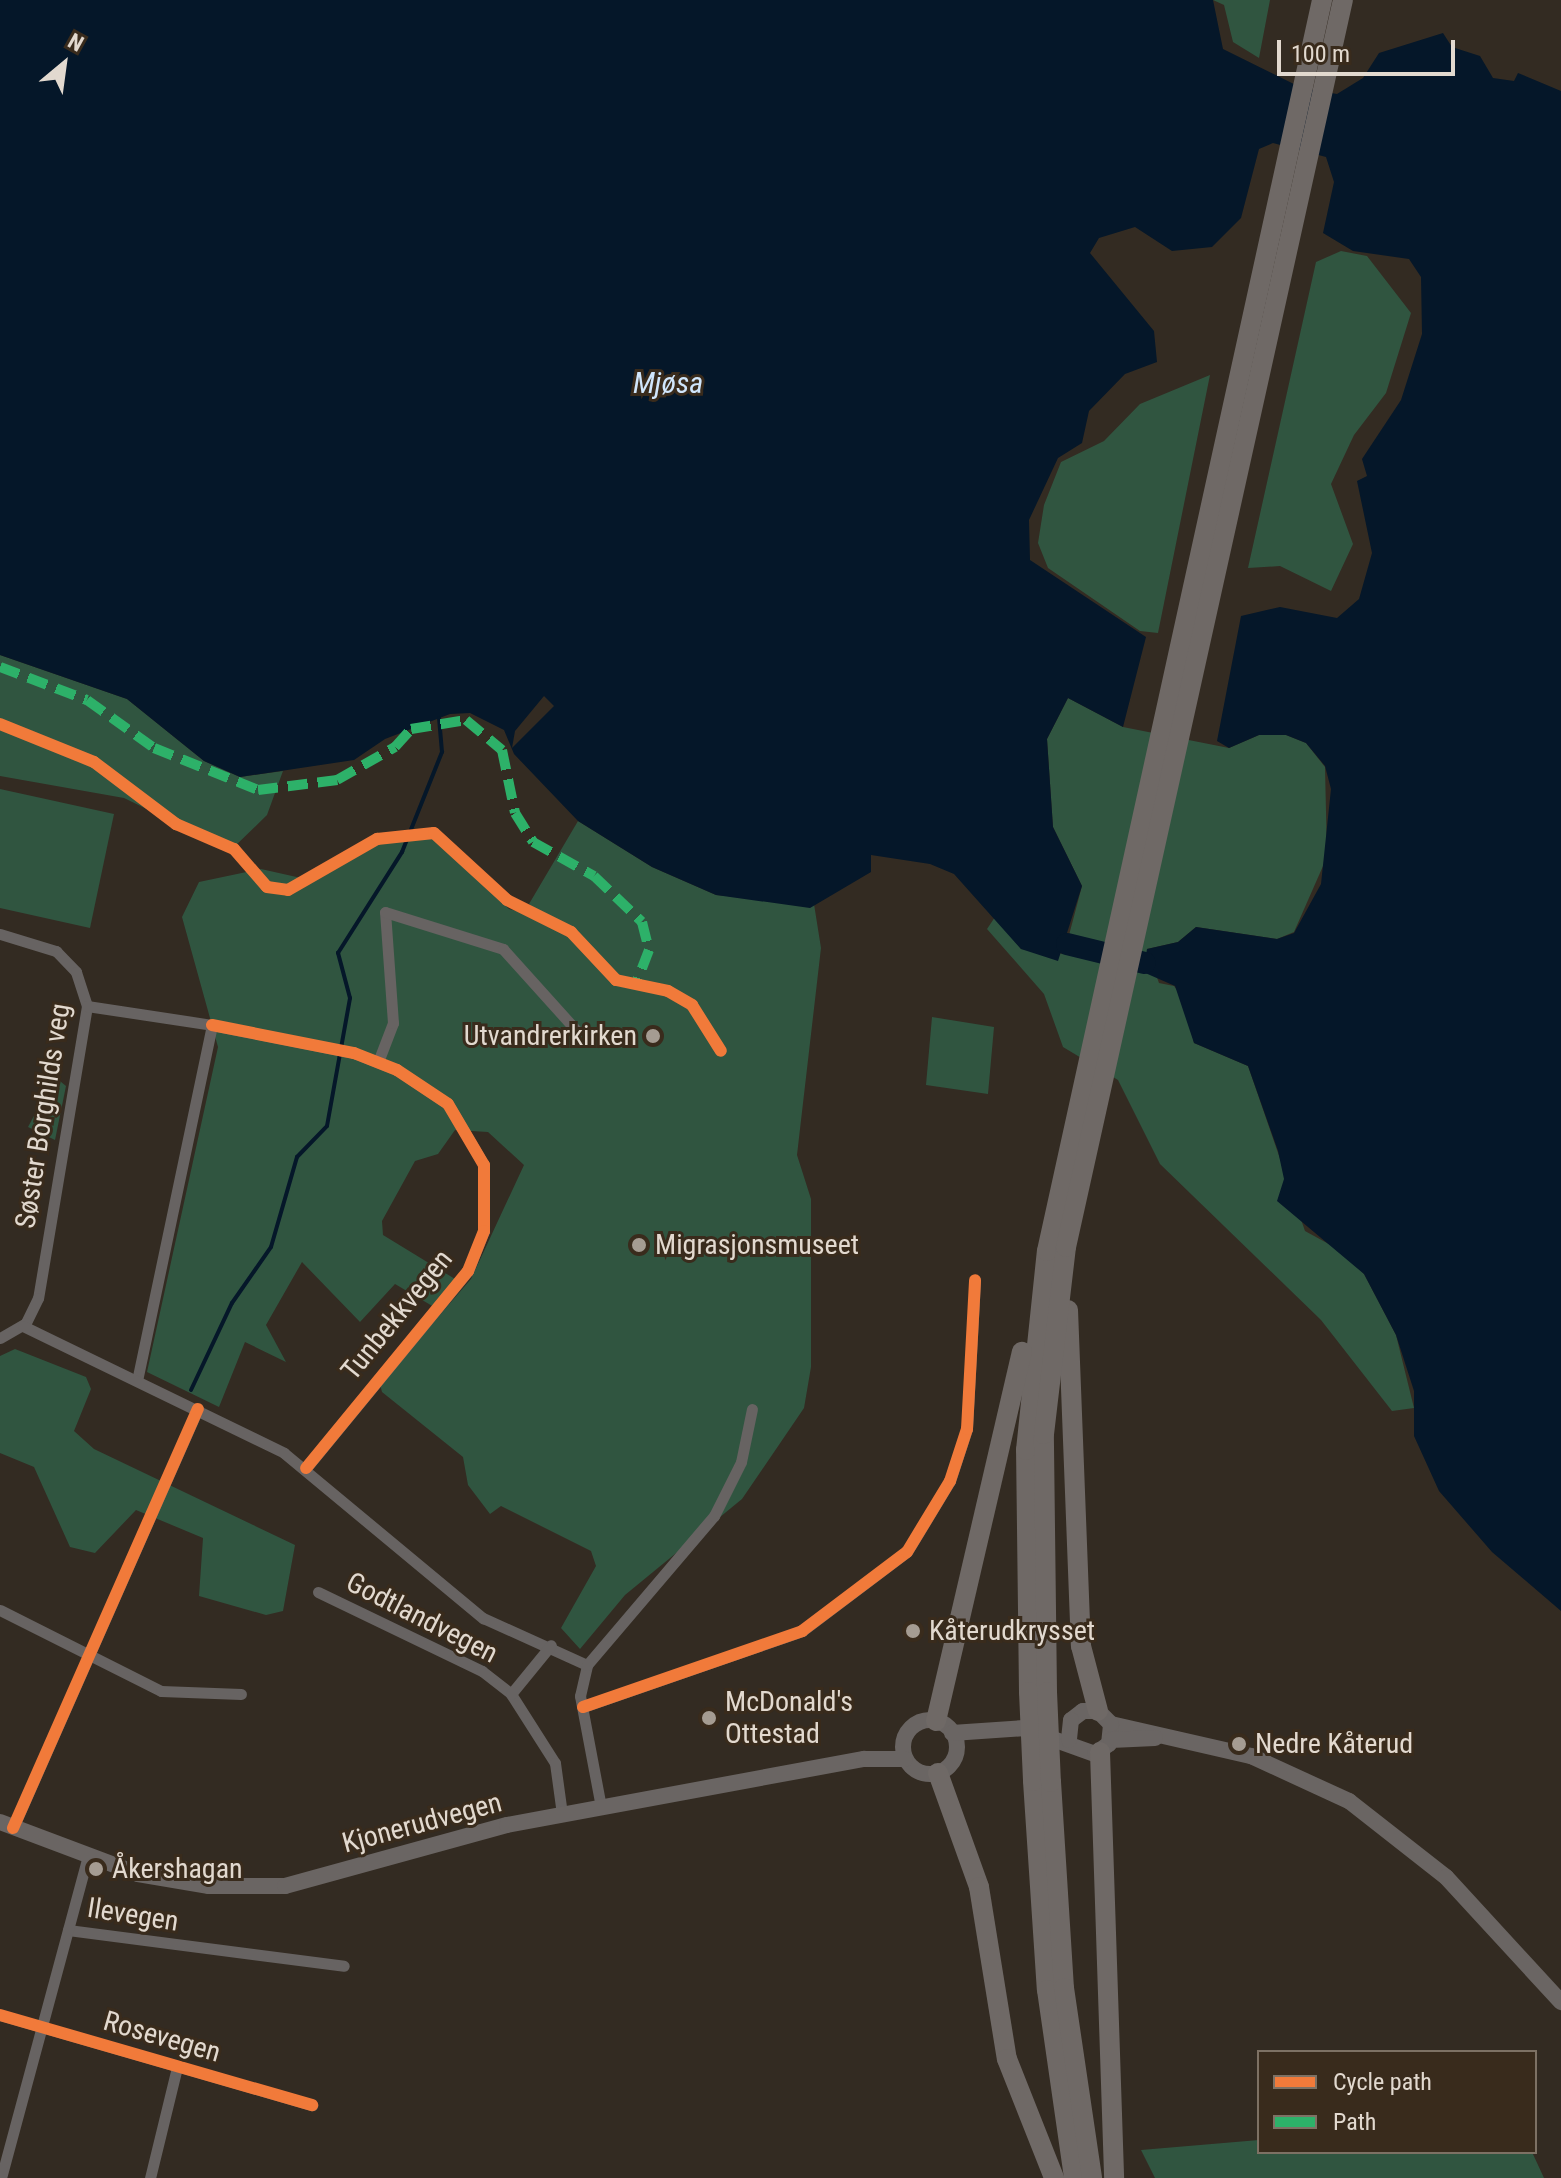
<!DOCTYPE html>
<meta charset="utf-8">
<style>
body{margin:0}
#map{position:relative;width:1561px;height:2178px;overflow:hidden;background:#332b22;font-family:"Roboto Condensed",sans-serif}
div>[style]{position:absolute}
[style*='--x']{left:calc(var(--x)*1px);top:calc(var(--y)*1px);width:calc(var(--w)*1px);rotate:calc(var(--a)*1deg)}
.green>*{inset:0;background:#305540}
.water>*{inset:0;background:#051729}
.pier>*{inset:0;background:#332b22}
.stream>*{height:4px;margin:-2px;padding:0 2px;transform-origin:2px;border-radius:2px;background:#051729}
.river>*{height:22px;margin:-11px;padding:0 11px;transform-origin:11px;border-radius:11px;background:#051729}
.street>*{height:11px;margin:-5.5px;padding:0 5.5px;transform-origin:5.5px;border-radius:5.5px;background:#676362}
.secondary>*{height:16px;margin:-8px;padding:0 8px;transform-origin:8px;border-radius:8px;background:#6a6563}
.secondary>.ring{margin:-8px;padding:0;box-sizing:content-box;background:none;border:16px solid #6a6563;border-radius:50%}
.highway>*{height:20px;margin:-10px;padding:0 10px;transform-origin:10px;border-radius:10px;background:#6f6966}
.highway-bridge>*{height:20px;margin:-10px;padding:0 10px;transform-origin:10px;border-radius:10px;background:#6f6966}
.quiet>*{height:10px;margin-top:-5px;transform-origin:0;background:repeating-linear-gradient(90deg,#2db169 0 20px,transparent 0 30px)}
.cycleway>*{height:12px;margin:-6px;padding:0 6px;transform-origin:6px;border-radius:6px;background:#f17a3a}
.dots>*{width:22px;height:22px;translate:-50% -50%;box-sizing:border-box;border:4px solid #392b1c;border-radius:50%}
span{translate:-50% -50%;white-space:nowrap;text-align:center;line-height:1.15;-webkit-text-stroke:6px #392b1c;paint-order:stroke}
.poi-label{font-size:28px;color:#e2d9cf}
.right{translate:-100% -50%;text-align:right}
.left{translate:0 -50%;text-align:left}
.street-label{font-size:28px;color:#e2d9cf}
.water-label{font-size:30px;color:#d0e6fc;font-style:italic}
.legend{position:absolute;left:1257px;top:2050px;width:280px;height:104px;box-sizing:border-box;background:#392b1c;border:2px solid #7d7164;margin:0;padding:10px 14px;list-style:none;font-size:24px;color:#e2d9cf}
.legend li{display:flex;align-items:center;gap:16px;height:40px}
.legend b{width:40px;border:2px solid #7d7164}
.north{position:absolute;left:24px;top:24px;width:80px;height:80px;-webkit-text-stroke:6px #392b1c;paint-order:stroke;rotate:29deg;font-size:22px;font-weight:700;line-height:32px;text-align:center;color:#e2d9cf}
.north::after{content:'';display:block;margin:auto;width:28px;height:36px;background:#e2d9cf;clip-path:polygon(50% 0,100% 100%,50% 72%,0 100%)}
.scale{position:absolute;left:1277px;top:40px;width:178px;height:36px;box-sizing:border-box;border:4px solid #e2d9cf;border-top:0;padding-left:10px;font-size:24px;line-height:28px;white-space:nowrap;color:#e2d9cf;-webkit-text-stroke:6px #392b1c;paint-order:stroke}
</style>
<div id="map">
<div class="green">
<div style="clip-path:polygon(1213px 0,1270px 0,1259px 58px,1233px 42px,1224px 5px)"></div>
<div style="clip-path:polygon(1341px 251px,1367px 256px,1411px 313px,1386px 393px,1354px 435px,1331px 484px,1353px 544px,1331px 591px,1280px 566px,1248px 568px,1316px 262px)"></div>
<div style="clip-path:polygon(1210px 375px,1158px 633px,1140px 631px,1048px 568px,1038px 543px,1044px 505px,1061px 462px,1104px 441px,1140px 404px)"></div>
<div style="clip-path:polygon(0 655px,127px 699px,204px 761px,240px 777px,283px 771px,267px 815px,231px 850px,124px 798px,0 776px)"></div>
<div style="clip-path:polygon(1068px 698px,1123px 727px,1229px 748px,1259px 735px,1286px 735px,1306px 743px,1325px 767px,1327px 857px,1294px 932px,1277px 939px,1196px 927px,1178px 942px,1147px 949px,1159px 983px,1174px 986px,1185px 1001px,1194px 1043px,1248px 1066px,1305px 1231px,1347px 1254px,1364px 1274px,1396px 1335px,1414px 1408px,1392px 1411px,1321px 1320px,1160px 1164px,1118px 1080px,1063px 1047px,1044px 994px,987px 929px,995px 917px,1021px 949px,1064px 954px,1082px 886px,1053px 827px,1047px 739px)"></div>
<div style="clip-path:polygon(0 789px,114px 814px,90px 928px,0 908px)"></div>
<div style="clip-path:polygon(578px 821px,652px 867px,716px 895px,814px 904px,821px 948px,797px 1155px,811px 1199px,811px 1367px,804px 1408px,742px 1499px,625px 1595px,580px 1649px,561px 1628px,596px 1566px,591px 1551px,501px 1506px,490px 1514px,468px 1485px,463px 1457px,382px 1392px,380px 1384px,471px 1279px,524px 1165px,488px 1132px,455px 1130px,438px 1154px,415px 1161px,382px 1221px,383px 1235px,455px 1279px,434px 1307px,395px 1284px,360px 1322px,302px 1262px,266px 1325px,286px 1362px,245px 1342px,219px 1407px,147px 1372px,218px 1047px,182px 917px,199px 882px,261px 869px,301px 878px,388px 832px,438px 839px,509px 909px,544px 918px,529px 904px)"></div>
<div style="clip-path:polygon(932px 1017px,994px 1027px,988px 1094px,926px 1085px)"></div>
<div style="clip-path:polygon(55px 1077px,66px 1086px,55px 1140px,28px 1127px)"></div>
<div style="clip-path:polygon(15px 1349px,86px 1377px,91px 1389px,74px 1431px,94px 1449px,295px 1545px,283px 1611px,266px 1615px,199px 1596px,203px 1538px,136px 1510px,95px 1553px,70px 1547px,34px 1467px,0 1453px,0 1356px)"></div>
<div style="clip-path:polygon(1259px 2140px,1259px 2152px,1532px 2152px,1544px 2178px,1155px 2178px,1141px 2150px)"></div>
</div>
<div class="water">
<div style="clip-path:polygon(0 0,1213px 0,1223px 49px,1302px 88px,1337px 94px,1363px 78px,1379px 53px,1443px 33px,1452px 47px,1480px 56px,1493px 78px,1514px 81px,1518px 73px,1561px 91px,1561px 1611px,1492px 1552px,1439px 1491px,1414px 1436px,1414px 1391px,1396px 1335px,1364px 1274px,1277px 1201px,1284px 1179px,1278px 1151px,1248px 1066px,1194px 1043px,1175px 986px,1143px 972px,1147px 949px,1178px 942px,1196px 927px,1277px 939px,1294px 933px,1321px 884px,1331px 789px,1325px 766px,1306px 743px,1286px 735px,1259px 735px,1229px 748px,1217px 741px,1241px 616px,1280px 607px,1337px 618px,1359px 599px,1372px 553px,1357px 481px,1367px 476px,1362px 459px,1401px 400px,1422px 334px,1421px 277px,1409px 259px,1353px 251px,1323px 233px,1334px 182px,1326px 157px,1273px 143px,1259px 149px,1241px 218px,1212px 247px,1172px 251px,1135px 227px,1099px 238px,1090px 253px,1154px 331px,1157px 362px,1125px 374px,1089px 411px,1082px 443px,1058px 458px,1029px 520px,1030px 560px,1146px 637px,1123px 727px,1068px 698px,1047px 739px,1053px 827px,1082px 886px,1058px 961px,1021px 949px,954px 874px,930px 864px,871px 855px,871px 872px,810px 908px,716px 895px,652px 867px,578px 821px,514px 754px,504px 730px,470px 713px,450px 714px,385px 739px,354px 760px,240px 777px,204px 761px,127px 699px,0 655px)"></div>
</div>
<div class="pier">
<div style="clip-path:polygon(544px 696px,554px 706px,512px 748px,515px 731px)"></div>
</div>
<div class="stream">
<div style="--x:191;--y:1390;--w:96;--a:-64.8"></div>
<div style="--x:232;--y:1303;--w:68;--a:-55.1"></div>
<div style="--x:271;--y:1247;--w:94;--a:-73.9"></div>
<div style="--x:297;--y:1157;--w:43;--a:-45.9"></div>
<div style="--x:327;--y:1126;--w:130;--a:-79.8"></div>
<div style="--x:350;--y:998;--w:47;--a:-104.9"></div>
<div style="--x:338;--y:953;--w:120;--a:-57.6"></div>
<div style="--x:402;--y:852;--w:108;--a:-68.2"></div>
<div style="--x:442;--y:752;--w:34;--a:-95"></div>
</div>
<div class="river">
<div style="--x:1067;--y:944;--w:80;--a:13.7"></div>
</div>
<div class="street">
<div style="--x:0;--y:934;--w:59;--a:16.9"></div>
<div style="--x:56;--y:951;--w:29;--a:46"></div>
<div style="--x:76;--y:972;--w:36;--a:72"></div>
<div style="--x:87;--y:1006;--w:296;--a:99.5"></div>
<div style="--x:38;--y:1298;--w:28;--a:116"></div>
<div style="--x:26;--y:1323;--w:30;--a:150"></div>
<div style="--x:87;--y:1006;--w:126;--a:8.6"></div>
<div style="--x:212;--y:1025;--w:363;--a:101.9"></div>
<div style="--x:212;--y:1025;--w:145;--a:11.2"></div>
<div style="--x:354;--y:1053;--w:46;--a:21.6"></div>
<div style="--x:397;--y:1070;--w:61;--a:33.7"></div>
<div style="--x:448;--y:1104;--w:71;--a:59.5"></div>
<div style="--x:484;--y:1165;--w:66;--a:90"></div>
<div style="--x:484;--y:1231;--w:43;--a:111.8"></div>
<div style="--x:468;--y:1271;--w:255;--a:129.4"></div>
<div style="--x:378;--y:1062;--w:42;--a:-69"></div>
<div style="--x:393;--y:1023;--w:111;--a:-94.1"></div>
<div style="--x:385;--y:912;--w:124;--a:17.4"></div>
<div style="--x:503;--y:949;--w:109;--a:48"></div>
<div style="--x:23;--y:1326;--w:290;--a:25.9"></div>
<div style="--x:284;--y:1453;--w:259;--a:39.7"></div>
<div style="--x:483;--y:1618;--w:114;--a:24.3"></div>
<div style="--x:318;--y:1592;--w:182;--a:25.7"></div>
<div style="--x:482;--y:1671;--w:37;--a:38"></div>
<div style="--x:511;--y:1694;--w:82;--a:57.5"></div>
<div style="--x:555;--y:1763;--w:51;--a:82.2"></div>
<div style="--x:0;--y:1610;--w:180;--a:26.7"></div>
<div style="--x:161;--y:1691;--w:80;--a:2.1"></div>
<div style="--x:511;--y:1694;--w:63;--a:-50.8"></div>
<div style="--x:583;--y:1707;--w:232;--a:-19.1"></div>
<div style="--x:802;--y:1631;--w:131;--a:-37"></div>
<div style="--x:907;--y:1552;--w:83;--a:-58.8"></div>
<div style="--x:950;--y:1481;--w:55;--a:-71.9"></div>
<div style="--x:967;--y:1429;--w:149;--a:-86.9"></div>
<div style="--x:601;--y:1807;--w:113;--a:-100.7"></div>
<div style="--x:580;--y:1696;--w:32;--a:-77"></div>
<div style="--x:587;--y:1665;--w:196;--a:-49.6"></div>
<div style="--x:714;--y:1516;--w:60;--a:-63.4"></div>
<div style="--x:741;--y:1462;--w:54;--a:-78.3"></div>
<div style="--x:13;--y:1828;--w:458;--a:-66.2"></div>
<div style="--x:68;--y:1930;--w:278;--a:7.4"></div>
<div style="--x:0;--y:2015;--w:325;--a:16.1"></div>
<div style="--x:1;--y:2178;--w:329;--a:-74.9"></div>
<div style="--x:150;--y:2178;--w:114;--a:-76.3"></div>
</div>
<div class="secondary">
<div class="ring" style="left:903px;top:1720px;width:38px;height:38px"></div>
<div style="--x:1111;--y:1724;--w:144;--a:12.9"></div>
<div style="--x:1251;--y:1756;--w:108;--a:24.7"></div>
<div style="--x:1349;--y:1801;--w:123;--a:38.1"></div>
<div style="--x:1446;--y:1877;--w:170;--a:47.4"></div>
<div style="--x:952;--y:1733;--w:87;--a:-3.9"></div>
<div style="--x:1039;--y:1734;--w:59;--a:19.7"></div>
<div style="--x:1095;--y:1754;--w:17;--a:-36"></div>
<div style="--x:1109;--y:1744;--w:20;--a:-84"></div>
<div style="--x:1111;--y:1724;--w:18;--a:-135"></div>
<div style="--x:1098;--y:1711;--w:15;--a:180"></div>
<div style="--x:1083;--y:1711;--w:15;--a:143"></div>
<div style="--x:1071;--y:1720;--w:20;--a:96"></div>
<div style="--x:1111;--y:1740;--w:44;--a:-2.6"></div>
<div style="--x:0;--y:1822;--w:147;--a:20.6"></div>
<div style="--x:138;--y:1874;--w:72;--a:9.6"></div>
<div style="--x:209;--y:1886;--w:76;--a:0"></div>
<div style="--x:285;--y:1886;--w:230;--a:-15.4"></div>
<div style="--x:507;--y:1825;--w:363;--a:-10.5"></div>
<div style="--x:864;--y:1759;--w:41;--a:0"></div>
</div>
<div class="highway">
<div style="--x:1068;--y:1310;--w:336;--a:87.8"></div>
<div style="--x:1081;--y:1646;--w:67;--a:75.3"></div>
<div style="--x:1029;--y:1692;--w:242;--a:-90.7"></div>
<div style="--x:1026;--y:1450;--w:200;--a:-84"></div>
<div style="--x:1047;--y:1251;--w:1281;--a:-77.6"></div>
<div style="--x:1047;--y:1692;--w:258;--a:-90.7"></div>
<div style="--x:1044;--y:1434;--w:188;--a:-83.3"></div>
<div style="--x:1066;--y:1247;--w:1277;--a:-77.48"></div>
<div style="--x:936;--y:1721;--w:379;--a:-76.9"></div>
<div style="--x:1100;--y:1752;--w:426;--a:88.1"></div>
<div style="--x:938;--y:1773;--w:121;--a:70.2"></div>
<div style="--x:979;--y:1887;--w:174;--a:80.8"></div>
<div style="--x:1007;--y:2059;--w:128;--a:68.4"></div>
<div style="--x:1033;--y:1781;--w:209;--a:86.2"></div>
<div style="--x:1047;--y:1990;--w:190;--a:81.8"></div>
<div style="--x:1051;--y:1782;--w:206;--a:86.4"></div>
<div style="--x:1064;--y:1988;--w:192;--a:81.6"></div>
</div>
<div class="highway-bridge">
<div style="--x:1029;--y:1692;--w:89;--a:87.4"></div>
<div style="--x:1047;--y:1692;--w:90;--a:87.5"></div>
</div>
<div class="quiet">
<div style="--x:0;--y:667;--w:93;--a:20.8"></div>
<div style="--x:87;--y:700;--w:82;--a:35.6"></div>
<div style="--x:154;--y:748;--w:112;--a:22"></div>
<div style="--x:258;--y:790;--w:80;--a:-7.2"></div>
<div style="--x:337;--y:780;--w:67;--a:-29.6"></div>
<div style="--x:395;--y:747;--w:24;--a:-48"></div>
<div style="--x:411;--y:729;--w:56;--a:-9.3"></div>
<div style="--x:466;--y:720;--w:47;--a:39.8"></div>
<div style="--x:502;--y:750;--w:64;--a:78.3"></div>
<div style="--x:515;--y:813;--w:34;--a:58"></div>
<div style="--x:533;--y:842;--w:70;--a:29.1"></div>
<div style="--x:594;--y:876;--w:66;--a:43.8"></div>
<div style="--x:642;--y:922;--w:29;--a:76"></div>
<div style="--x:649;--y:950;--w:39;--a:111"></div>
</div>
<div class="cycleway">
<div style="--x:0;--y:724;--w:101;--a:22"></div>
<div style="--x:94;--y:762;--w:103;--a:37.1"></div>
<div style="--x:176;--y:824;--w:63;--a:23.3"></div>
<div style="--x:234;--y:849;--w:50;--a:49"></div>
<div style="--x:267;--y:887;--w:21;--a:8"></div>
<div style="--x:288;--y:890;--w:103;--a:-29.8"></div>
<div style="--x:377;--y:839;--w:57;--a:-6"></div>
<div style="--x:434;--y:833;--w:99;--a:42.5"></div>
<div style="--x:507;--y:900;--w:72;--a:26.6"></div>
<div style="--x:571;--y:932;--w:66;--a:46.8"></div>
<div style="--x:616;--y:980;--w:53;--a:11.9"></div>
<div style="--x:668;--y:991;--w:28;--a:30"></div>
<div style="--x:692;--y:1005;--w:54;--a:57.8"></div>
<div style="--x:212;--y:1025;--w:145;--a:11.2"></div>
<div style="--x:354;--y:1053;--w:46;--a:21.6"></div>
<div style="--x:397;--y:1070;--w:61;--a:33.7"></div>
<div style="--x:448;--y:1104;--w:71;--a:59.5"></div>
<div style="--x:484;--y:1165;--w:66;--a:90"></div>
<div style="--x:484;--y:1231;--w:43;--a:111.8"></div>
<div style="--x:468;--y:1271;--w:255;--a:129.4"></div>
<div style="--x:583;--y:1707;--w:232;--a:-19.1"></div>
<div style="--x:802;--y:1631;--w:131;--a:-37"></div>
<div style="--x:907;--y:1552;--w:83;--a:-58.8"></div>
<div style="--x:950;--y:1481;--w:55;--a:-71.9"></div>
<div style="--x:967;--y:1429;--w:149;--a:-86.9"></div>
<div style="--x:13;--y:1828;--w:458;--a:-66.2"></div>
<div style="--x:0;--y:2015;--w:325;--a:16.1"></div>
</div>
<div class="dots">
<div style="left:653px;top:1036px;background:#a59c92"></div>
<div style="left:639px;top:1245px;background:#a59c92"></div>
<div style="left:913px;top:1631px;background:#a59c92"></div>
<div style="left:709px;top:1718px;background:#a59c92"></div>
<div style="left:1239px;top:1744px;background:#a59c92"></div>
<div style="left:96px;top:1869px;background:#a59c92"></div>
</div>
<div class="poi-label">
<span class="right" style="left:637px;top:1036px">Utvandrerkirken</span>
<span class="left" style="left:655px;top:1245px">Migrasjonsmuseet</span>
<span class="left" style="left:929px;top:1631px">Kåterudkrysset</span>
<span class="left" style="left:725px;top:1718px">McDonald's<br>Ottestad</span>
<span class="left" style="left:1255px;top:1744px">Nedre Kåterud</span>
<span class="left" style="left:112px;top:1869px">Åkershagan</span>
</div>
<div class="street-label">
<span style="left:43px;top:1116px;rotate:-81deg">Søster Borghilds veg</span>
<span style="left:397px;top:1315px;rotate:-51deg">Tunbekkvegen</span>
<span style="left:422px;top:1618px;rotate:27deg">Godtlandvegen</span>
<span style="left:422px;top:1823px;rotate:-15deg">Kjonerudvegen</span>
<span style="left:133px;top:1915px;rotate:9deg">Ilevegen</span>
<span style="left:162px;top:2037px;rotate:16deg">Rosevegen</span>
</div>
<div class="water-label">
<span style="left:668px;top:383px">Mjøsa</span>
</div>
<ul class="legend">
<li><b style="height:10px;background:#f17a3a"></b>Cycle path</li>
<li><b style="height:10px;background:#2db169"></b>Path</li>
</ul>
<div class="north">N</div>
<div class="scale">100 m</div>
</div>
